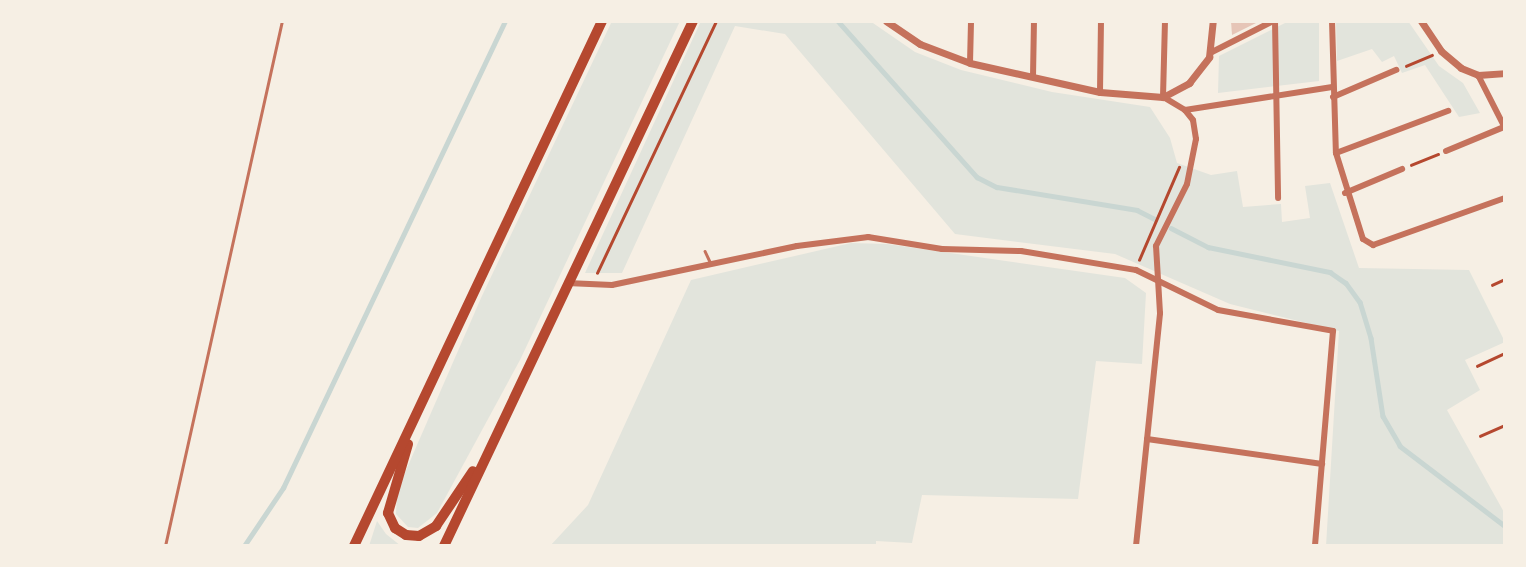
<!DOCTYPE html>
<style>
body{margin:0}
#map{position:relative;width:1526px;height:567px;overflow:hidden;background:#f6efe4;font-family:"Sofia Sans Condensed",sans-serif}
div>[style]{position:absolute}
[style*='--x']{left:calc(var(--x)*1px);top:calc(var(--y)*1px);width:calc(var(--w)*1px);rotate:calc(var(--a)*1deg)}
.green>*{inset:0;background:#e2e4dc}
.stream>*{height:4.5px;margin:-2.25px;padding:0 2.25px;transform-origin:2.25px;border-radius:2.25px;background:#c9d6d2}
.building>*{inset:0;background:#e6c5b7}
.path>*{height:2.5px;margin:-1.25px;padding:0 1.25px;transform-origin:1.25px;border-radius:1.25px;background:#b5482f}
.service>*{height:2.5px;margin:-1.25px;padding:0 1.25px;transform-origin:1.25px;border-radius:1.25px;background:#c5725c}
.minor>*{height:6px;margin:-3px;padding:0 3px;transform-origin:3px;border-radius:3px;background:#c5725c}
.tertiary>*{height:7px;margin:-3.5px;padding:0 3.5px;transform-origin:3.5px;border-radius:3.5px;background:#c5725c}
.trunk>*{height:10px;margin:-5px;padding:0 5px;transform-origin:5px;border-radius:5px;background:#b5482f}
span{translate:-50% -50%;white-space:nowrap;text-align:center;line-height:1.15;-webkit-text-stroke:7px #f6efe4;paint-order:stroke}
.frame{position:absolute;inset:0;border:23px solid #f6efe4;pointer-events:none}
</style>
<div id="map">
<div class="green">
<div style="clip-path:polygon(612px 21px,680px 21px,520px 360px,437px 513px,418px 528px,408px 527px,396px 514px,397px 491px,481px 298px)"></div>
<div style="clip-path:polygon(701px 21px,870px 21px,915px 52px,961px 70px,1052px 92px,1150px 107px,1170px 138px,1177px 163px,1211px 175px,1237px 171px,1243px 207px,1281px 204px,1282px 222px,1310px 218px,1305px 186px,1330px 183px,1359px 268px,1469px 270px,1505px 342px,1465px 360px,1480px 390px,1447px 410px,1505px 514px,1505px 546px,1326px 546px,1339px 331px,1230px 304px,1115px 254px,955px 234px,785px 34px,735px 26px,622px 273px,585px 273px)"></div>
<div style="clip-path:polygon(1289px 21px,1319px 21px,1319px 81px,1218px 93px,1219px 56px)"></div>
<div style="clip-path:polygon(1336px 21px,1408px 21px,1439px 66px,1463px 83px,1480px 113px,1459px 117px,1425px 65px,1402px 73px,1394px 56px,1382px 62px,1372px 49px,1337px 61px)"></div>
<div style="clip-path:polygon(851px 243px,887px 244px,1125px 278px,1146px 293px,1142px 364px,1096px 361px,1078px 499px,922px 495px,912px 543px,876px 541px,876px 546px,550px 546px,588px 505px,691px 280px)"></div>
<div style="clip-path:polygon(377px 521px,386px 534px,401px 546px,369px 546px)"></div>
</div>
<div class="stream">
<div style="--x:838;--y:21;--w:209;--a:48.3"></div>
<div style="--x:977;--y:177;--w:22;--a:27"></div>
<div style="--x:997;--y:187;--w:142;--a:9.3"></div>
<div style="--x:1137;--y:210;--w:20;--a:27"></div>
<div style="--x:1171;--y:228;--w:42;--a:27.2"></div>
<div style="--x:1208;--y:247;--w:125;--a:11.6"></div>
<div style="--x:1330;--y:272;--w:19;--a:35"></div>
<div style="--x:1346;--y:283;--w:24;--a:54"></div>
<div style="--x:1360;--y:302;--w:38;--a:73"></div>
<div style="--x:1371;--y:338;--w:79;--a:81.3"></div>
<div style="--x:1383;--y:416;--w:34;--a:60"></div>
<div style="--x:1400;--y:446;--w:132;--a:37.3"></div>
<div style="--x:244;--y:546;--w:70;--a:-56.1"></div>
<div style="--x:283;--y:488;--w:517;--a:-64.57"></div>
</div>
<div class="building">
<div style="clip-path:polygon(1231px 21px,1260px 21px,1232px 35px)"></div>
</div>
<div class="path">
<div style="--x:1406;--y:66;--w:28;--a:-23"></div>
<div style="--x:1411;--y:165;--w:29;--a:-22"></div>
<div style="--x:1139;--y:260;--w:101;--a:-66.7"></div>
<div style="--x:597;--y:273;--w:279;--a:-64.7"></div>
<div style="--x:1492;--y:285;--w:14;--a:-25"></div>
<div style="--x:1477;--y:366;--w:31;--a:-25"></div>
<div style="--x:1480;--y:436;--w:27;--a:-24"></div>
</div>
<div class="service">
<div style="--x:705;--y:251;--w:14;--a:65"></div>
<div style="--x:165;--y:546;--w:538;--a:-77.44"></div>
</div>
<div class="minor">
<div style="--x:1275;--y:21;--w:177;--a:89"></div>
<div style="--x:1332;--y:21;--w:132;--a:88.3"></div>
<div style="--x:1336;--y:153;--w:90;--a:72.6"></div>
<div style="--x:1363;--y:239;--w:12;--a:31"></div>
<div style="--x:1373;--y:245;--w:140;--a:-19.6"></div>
<div style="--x:1212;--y:52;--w:68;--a:-26.9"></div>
<div style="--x:970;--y:63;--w:42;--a:-88.6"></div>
<div style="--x:1478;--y:75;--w:59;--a:63"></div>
<div style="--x:1033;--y:77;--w:56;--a:-89"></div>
<div style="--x:1100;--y:92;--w:71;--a:-89.2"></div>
<div style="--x:1333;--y:97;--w:69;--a:-23.2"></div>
<div style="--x:1185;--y:110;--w:149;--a:-8.9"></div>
<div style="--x:1446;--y:151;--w:63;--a:-22.5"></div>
<div style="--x:1336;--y:153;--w:120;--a:-20.6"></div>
<div style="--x:1345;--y:193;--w:62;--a:-22.8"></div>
<div style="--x:567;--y:283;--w:45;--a:2.5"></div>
<div style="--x:612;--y:285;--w:189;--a:-11.9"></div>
<div style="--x:797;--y:246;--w:72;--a:-7.2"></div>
<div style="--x:868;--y:237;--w:75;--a:9.2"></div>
<div style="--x:942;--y:249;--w:79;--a:1.5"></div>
<div style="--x:1021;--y:251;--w:117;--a:9.4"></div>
<div style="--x:1136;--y:270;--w:91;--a:26"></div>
<div style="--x:1218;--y:310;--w:117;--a:10.3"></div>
<div style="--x:1333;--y:331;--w:216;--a:94.8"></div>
<div style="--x:1147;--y:439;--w:177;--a:8.1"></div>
<div style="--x:1136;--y:546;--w:234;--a:-84.1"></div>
<div style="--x:1160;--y:313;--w:67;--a:-93.4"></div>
<div style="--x:1156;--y:246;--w:69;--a:-63.4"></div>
<div style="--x:1187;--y:184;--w:46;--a:-78.7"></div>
<div style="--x:1196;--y:139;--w:19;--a:-99"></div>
<div style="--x:1193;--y:120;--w:13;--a:-129"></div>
<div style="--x:1185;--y:110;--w:26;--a:-149"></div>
<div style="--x:1163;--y:97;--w:76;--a:-88.5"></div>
</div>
<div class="tertiary">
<div style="--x:886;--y:21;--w:41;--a:34.1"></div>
<div style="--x:920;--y:44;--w:53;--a:20.8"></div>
<div style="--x:970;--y:63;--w:133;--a:12.6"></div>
<div style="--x:1100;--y:92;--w:63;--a:4.5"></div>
<div style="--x:1163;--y:97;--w:30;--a:-28"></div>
<div style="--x:1189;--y:83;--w:33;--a:-52"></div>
<div style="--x:1209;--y:57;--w:36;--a:-84"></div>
<div style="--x:1421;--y:21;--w:36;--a:56"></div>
<div style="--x:1441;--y:51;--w:26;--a:40"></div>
<div style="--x:1461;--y:68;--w:18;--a:22"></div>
<div style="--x:1478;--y:75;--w:27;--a:-4"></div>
</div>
<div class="trunk">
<div style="--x:408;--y:444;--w:72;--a:106.2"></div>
<div style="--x:388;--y:513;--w:17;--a:65"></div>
<div style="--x:395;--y:528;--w:13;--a:32"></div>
<div style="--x:406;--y:535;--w:13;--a:4"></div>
<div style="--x:419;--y:536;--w:20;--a:-30"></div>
<div style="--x:436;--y:526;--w:66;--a:-56.1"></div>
<div style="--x:354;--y:546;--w:581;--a:-64.71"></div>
<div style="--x:444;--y:546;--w:581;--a:-64.63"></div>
</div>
<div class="frame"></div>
</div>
